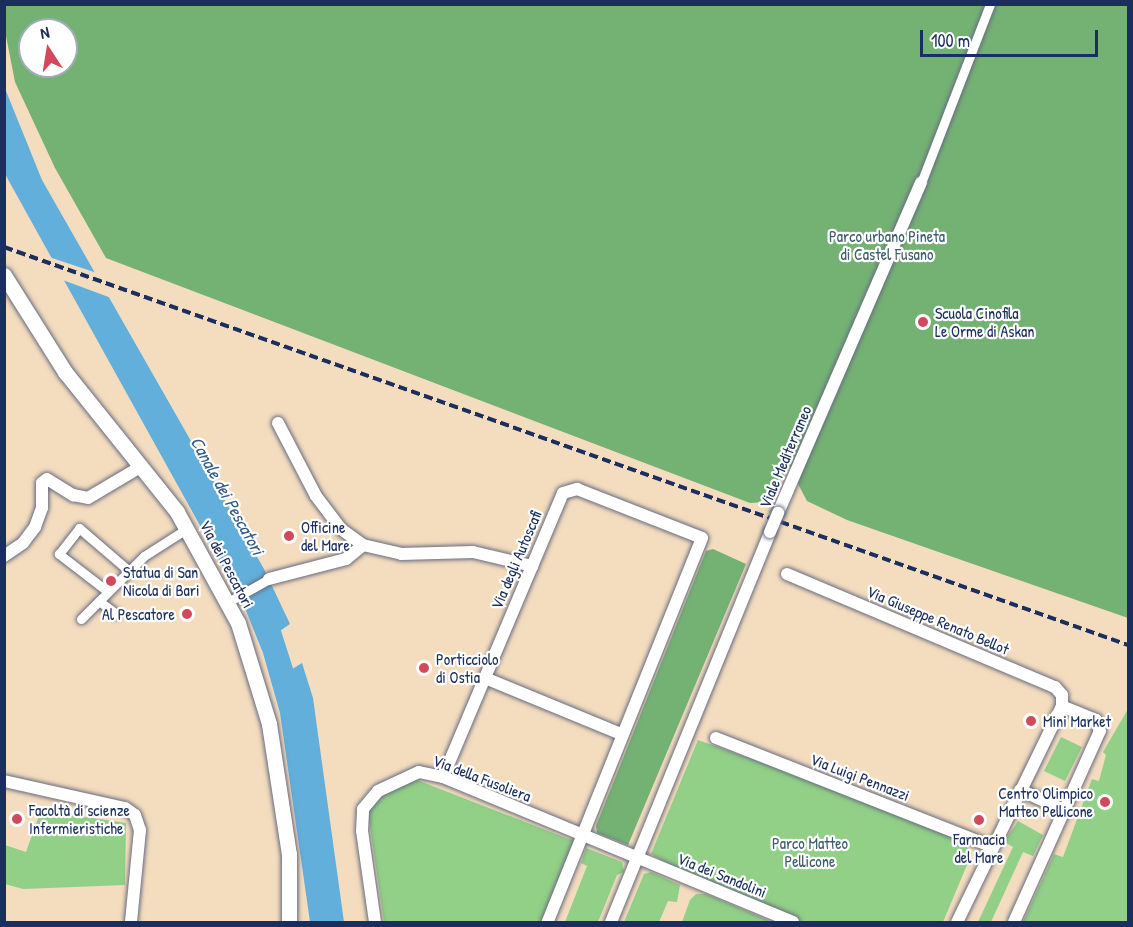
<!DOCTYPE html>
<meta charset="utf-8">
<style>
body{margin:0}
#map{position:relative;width:1133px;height:927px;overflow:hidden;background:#f4dcbe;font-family:"Patrick Hand",sans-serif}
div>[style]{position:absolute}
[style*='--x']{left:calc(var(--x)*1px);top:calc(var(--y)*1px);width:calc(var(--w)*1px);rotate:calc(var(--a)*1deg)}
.green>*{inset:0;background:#91d086}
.forest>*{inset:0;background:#74b273}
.water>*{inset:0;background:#62afdb}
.pier>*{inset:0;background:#f4dcbe}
.canal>*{height:12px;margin:-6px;padding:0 6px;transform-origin:6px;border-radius:6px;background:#62afdb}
.roads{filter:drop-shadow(0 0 2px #676c80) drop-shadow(0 0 2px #676c80)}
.pedestrian>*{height:9px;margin:-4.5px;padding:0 4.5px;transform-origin:4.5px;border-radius:4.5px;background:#fff}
.minor>*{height:12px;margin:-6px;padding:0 6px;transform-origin:6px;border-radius:6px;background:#fff}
.tertiary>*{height:15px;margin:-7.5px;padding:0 7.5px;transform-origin:7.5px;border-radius:7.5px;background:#fff}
.rail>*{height:4px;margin-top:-2px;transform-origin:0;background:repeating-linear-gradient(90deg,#1b2f5e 0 9px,transparent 0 13.5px)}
.bridges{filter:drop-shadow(0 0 2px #676c80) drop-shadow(0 0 2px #676c80)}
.minor-bridge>*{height:12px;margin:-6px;padding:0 6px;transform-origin:6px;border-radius:6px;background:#fff}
.dots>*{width:16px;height:16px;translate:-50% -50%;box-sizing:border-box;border:3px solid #fff;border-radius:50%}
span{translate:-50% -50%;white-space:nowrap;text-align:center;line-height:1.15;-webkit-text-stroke:4.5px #fff;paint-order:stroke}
.park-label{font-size:16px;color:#3e5f6a}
.poi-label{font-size:16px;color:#1b2f5e}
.left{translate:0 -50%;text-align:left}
.right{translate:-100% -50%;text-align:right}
.street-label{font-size:16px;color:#1b2f5e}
.water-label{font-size:18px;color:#345c8a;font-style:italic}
.frame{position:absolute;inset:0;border:6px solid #1b2f5e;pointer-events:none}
.north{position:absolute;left:18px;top:18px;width:60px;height:60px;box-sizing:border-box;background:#fff;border:2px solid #a4acbf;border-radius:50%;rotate:348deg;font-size:16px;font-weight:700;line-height:24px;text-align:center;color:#1b2f5e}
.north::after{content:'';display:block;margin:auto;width:21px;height:27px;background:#d1495b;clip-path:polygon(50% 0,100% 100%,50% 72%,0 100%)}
.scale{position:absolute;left:920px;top:30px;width:178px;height:27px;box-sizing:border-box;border:3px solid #1b2f5e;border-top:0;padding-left:8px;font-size:18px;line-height:21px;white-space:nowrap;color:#1b2f5e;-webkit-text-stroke:4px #fff;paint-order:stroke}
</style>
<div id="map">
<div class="green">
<div style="clip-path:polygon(1128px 709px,1128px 922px,1023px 922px,1054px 854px,1063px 857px,1092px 779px,1099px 781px,1106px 755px,1103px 752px)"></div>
<div style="clip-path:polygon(1061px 737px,1082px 747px,1065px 781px,1044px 771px)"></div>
<div style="clip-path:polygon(698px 740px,953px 831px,972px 853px,943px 922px,802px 922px,727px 895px,651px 854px)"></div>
<div style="clip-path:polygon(417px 780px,574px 841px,541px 922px,384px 922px,368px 812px,377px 800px,407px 782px)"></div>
<div style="clip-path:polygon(41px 810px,126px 823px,125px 885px,23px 889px,5px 884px,5px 845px,26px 852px)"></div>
<div style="clip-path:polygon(1018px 821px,1043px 835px,1033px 856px,1023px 852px,991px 922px,978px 922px,1013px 847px,1004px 842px)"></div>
<div style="clip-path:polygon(586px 848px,622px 862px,624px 872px,617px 875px,598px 922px,565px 922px,587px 866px,581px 863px)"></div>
<div style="clip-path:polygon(651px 872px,680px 885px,677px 902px,668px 901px,659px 922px,624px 922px,644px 874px)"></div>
<div style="clip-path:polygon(696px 894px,706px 894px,772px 922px,682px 922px,690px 900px)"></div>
</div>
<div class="forest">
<div style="clip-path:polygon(evenodd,4px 5px,1128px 5px,1128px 618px,847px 520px,807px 501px,789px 467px,765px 502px,750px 503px,106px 258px,55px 168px,15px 82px,5px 31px,4px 5px,30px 30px,66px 30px,66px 66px,30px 66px,30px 30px)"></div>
<div style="clip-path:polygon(713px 549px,746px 564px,628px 845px,597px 833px,596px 826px,706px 551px)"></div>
</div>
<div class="water">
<div style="clip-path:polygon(4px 86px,42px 180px,264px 569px,290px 624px,277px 633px,289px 671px,302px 663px,313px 698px,344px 922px,310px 922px,280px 713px,263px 653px,243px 603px,5px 174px)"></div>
</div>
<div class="pier">
<div style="clip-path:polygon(46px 256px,100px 274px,114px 299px,60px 279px)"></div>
</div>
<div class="canal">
<div style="--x:271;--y:619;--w:69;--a:72.3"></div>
</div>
<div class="roads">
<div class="pedestrian">
<div style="--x:921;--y:183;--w:192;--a:-68.9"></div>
<div style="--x:107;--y:591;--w:61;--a:-142.4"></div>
<div style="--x:59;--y:554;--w:33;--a:-52"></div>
<div style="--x:79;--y:528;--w:65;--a:40.6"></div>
<div style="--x:99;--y:601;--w:21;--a:37"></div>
<div style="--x:228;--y:602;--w:47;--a:-29.3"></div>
<div style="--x:81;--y:619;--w:89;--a:-45"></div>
<div style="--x:144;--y:556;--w:52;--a:-32.5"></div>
</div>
<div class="minor">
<div style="--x:278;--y:423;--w:82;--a:62.5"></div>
<div style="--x:316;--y:496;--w:41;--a:52.9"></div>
<div style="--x:341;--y:529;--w:27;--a:36"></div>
<div style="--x:363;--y:545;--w:39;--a:13"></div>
<div style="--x:401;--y:554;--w:72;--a:-1.6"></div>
<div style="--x:473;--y:552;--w:61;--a:13.3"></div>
<div style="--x:778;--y:513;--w:360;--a:-66.6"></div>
<div style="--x:4;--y:556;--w:23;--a:-34"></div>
<div style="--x:23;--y:543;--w:20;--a:-53"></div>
<div style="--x:35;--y:527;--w:20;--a:-70"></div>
<div style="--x:42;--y:508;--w:25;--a:-90"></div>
<div style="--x:42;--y:483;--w:6;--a:-39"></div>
<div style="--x:47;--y:479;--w:31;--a:32"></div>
<div style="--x:73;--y:495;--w:15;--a:11"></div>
<div style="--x:88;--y:498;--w:63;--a:-30.7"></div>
<div style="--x:787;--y:574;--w:291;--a:22.9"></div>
<div style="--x:1055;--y:687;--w:11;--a:49"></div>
<div style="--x:1062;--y:695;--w:11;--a:90"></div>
<div style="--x:1062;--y:706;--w:240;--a:115.9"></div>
<div style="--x:269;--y:579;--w:80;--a:-14.6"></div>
<div style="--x:346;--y:559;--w:22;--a:-39"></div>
<div style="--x:485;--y:678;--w:149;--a:22.4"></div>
<div style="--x:716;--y:738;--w:298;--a:21.5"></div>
<div style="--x:443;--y:777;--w:308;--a:-67.1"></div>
<div style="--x:563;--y:493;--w:15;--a:-16"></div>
<div style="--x:577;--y:489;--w:134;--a:21.4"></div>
<div style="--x:702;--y:538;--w:414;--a:111.9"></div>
<div style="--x:4;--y:781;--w:124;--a:12.6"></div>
<div style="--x:125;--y:808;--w:12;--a:35"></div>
<div style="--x:135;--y:815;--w:16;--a:72"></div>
<div style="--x:140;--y:830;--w:92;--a:95.6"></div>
<div style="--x:1020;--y:790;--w:51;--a:24.5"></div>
<div style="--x:375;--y:922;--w:92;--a:-98.1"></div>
<div style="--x:362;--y:831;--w:22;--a:-87"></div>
<div style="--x:363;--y:809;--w:23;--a:-50"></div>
<div style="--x:378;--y:791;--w:45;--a:-24.9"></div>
<div style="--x:419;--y:772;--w:25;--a:12"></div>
<div style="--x:443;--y:777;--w:379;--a:22.5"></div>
<div style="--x:611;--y:922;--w:421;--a:-67.8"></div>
<div style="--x:1014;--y:922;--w:209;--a:-65.8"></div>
<div style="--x:1100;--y:731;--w:12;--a:-110"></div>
<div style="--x:1096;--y:720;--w:37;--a:-158"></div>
</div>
<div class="tertiary">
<div style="--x:4;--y:275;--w:115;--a:57.8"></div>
<div style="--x:65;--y:372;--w:179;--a:51.3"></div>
<div style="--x:177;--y:512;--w:127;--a:61.2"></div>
<div style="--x:238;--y:623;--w:106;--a:72.9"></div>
<div style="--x:269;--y:724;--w:132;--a:81.3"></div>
<div style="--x:289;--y:854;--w:68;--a:90"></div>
</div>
</div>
<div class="rail">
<div style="--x:4;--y:247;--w:1192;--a:19.5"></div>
</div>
<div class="bridges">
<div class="minor-bridge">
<div style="--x:770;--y:532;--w:21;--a:-67"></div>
</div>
</div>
<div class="dots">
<div style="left:923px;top:322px;background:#d1495b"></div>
<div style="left:289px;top:536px;background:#d1495b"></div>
<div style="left:111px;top:581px;background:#d1495b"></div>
<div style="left:187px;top:614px;background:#d1495b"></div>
<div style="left:424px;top:668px;background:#d1495b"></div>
<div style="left:1031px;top:721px;background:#d1495b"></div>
<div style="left:1105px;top:802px;background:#d1495b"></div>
<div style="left:17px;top:819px;background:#d1495b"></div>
<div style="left:979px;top:820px;background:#d1495b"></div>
</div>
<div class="park-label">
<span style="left:887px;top:245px">Parco urbano Pineta<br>di Castel Fusano</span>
<span style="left:810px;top:852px">Parco Matteo<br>Pellicone</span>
</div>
<div class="poi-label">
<span class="left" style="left:935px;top:322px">Scuola Cinofila<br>Le Orme di Askan</span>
<span class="left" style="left:301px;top:536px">Officine<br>del Mare</span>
<span class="left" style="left:123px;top:581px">Statua di San<br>Nicola di Bari</span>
<span class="right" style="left:175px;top:614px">Al Pescatore</span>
<span class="left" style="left:436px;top:668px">Porticciolo<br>di Ostia</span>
<span class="left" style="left:1043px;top:721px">Mini Market</span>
<span class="right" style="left:1093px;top:802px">Centro Olimpico<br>Matteo Pellicone</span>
<span class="left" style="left:29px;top:819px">Facoltà di scienze<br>Infermieristiche</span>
<span style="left:979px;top:848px">Farmacia<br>del Mare</span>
</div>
<div class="street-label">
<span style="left:785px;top:457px;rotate:-67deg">Viale Mediterraneo</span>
<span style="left:516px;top:560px;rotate:-67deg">Via degli Autoscafi</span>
<span style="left:227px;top:564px;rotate:62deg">Via dei Pescatori</span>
<span style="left:938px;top:620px;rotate:23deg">Via Giuseppe Renato Bellot</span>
<span style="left:860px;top:777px;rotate:21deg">Via Luigi Pennazzi</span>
<span style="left:482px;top:778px;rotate:21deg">Via della Fusoliera</span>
<span style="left:722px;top:875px;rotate:22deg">Via dei Sandolini</span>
</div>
<div class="water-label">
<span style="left:227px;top:496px;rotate:61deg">Canale dei Pescatori</span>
</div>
<div class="frame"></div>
<div class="north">N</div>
<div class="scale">100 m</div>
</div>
